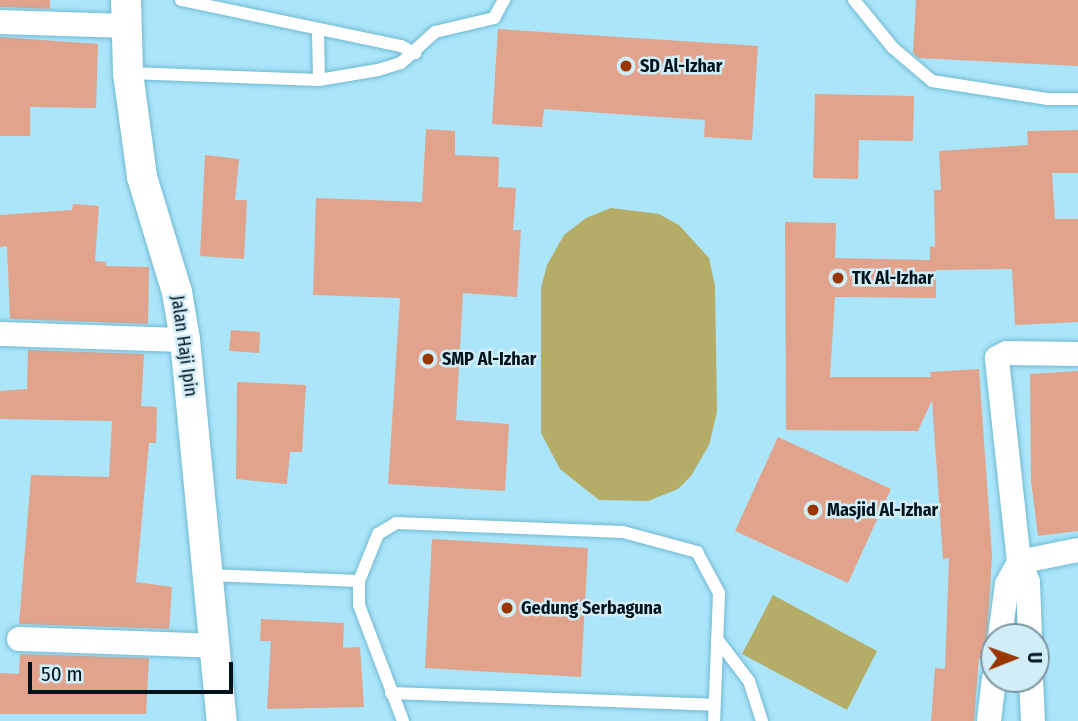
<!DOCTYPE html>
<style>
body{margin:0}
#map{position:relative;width:1078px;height:721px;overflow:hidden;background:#abe5fa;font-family:"Fira Sans Condensed",sans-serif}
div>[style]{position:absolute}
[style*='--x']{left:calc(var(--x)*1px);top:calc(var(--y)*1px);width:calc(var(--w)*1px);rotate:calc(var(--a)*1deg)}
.green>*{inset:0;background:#b5ac67}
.building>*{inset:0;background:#e1a38b}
.roads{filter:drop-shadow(0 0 2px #70b9d2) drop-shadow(0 0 2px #70b9d2)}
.service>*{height:12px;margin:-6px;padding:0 6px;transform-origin:6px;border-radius:6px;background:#fff}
.minor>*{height:24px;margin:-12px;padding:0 12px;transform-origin:12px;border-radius:12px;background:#fff}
.tertiary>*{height:30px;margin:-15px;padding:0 15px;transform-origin:15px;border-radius:15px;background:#fff}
.dots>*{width:19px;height:19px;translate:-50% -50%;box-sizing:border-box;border:4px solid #d1edf8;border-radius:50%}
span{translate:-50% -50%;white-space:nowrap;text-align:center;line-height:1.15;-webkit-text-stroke:5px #d1edf8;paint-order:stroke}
.poi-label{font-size:18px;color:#00131a;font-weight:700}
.left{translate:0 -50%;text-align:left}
.street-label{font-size:18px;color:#00131a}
.north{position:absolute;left:980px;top:623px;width:70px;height:70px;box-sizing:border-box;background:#d1edf8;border:2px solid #7d969f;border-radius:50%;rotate:89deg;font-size:19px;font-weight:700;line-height:28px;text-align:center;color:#00131a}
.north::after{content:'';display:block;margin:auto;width:24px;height:32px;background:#9a3600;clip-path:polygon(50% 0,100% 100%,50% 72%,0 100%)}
.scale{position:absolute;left:28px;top:662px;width:205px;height:32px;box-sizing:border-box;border:4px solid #00131a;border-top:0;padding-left:9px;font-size:21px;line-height:24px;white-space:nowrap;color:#00131a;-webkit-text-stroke:5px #d1edf8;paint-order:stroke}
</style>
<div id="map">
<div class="green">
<div style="clip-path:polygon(611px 208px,659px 214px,679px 225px,709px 258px,715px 286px,717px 412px,709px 445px,691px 476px,678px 489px,648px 501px,599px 500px,560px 469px,541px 433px,541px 288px,547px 265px,564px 235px,586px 218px)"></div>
<div style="clip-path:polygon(773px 595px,877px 651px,847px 710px,742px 654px)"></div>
</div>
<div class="building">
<div style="clip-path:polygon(0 0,50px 0,50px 9px,0 7px)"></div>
<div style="clip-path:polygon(916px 0,1078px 0,1078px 66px,918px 58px,913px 53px)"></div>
<div style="clip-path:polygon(498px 29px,758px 46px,752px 140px,704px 137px,705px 120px,544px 109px,542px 127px,492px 124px)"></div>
<div style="clip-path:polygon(0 37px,98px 44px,96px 108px,30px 107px,30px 136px,0 136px)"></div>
<div style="clip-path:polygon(815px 94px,914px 96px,913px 141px,859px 140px,858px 179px,813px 178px)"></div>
<div style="clip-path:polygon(426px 129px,455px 131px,455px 155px,499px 157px,498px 187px,516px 188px,513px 230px,521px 230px,517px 297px,463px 293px,456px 420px,509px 424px,505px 491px,388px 484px,400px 298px,313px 295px,316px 198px,422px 202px)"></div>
<div style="clip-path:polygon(1078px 130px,1078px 173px,1052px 173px,1055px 219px,1078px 219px,1078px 322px,1015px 325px,1012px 269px,936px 270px,936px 298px,835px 297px,830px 377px,931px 377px,930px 372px,979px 369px,992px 555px,986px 658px,979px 658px,974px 721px,931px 721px,935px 668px,945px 669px,949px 558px,943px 559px,932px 400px,918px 431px,786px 430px,785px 222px,836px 223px,835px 258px,930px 260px,930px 246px,935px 247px,934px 190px,941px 190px,939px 151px,1028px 145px,1027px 131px)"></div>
<div style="clip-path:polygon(205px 155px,239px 159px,235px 200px,247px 200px,244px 259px,200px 256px)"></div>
<div style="clip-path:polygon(73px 204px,99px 206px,95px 261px,106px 262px,106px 266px,149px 267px,148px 324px,10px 319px,7px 246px,0 247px,0 215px,72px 210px)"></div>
<div style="clip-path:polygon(231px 330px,260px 332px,259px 353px,229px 351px)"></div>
<div style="clip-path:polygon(28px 350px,144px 354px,141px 406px,157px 407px,156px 443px,149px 443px,136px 582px,172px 587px,169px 629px,19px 624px,31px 475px,109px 477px,112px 421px,0 419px,0 391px,27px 389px)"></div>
<div style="clip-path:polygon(1078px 371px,1078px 531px,1038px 536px,1031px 480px,1030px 374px)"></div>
<div style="clip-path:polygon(237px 382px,306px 385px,302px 452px,290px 452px,287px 484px,236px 479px)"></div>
<div style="clip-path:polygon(778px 437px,891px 489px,848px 583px,735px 531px)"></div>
<div style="clip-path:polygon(432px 539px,588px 548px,581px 677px,425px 668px)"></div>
<div style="clip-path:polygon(261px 619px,344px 623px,343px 648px,360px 647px,364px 707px,267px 709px,271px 641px,260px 641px)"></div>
<div style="clip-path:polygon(20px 654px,149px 658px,146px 714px,0 714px,0 673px,19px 674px)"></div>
</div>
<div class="roads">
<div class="service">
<div style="--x:181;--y:0;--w:225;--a:11.8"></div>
<div style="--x:401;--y:46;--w:16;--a:27"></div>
<div style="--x:854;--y:0;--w:62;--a:50.9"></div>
<div style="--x:893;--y:48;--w:51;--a:40.2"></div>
<div style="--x:932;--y:81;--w:116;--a:8.9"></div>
<div style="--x:1047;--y:99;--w:31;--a:0"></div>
<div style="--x:318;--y:31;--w:49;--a:88.8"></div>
<div style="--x:129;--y:73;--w:190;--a:2.1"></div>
<div style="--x:319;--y:80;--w:60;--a:-9.6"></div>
<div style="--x:378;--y:70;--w:24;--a:-17"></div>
<div style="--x:401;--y:63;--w:46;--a:-42.4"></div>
<div style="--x:435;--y:32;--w:61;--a:-13.3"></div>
<div style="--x:494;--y:18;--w:21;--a:-61"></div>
<div style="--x:210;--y:575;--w:149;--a:2.3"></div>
<div style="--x:717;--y:639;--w:53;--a:52.7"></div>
<div style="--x:749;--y:681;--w:42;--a:72"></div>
<div style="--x:391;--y:693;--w:323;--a:2.1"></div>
<div style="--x:403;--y:721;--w:124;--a:-110.8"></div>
<div style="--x:359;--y:605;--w:24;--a:-90"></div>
<div style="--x:359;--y:581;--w:51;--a:-68"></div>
<div style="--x:378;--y:534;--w:21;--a:-31"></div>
<div style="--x:396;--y:523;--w:227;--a:2.3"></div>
<div style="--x:623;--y:532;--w:77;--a:15.1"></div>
<div style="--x:697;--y:552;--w:47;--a:61.8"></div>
<div style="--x:719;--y:593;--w:128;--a:92.2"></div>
</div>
<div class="minor">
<div style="--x:0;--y:22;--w:127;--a:1.8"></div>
<div style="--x:0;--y:334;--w:185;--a:1.9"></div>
<div style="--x:1000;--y:637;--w:53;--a:-82.5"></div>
<div style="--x:1007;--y:584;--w:25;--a:-61"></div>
<div style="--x:1019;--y:562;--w:60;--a:-11.5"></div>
<div style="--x:1030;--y:637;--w:55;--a:-92.1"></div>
<div style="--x:1028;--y:582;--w:22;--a:-114"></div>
<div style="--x:1019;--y:562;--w:205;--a:-96.2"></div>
<div style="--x:997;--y:358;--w:11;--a:-27"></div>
<div style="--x:1007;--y:353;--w:71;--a:0.8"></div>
<div style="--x:19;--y:639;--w:197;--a:2"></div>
<div style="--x:1031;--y:679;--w:42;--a:87.3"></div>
<div style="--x:989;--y:721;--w:43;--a:-83.4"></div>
</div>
<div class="tertiary">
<div style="--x:126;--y:0;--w:73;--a:88.4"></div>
<div style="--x:128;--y:73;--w:105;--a:82.3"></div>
<div style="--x:142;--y:177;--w:120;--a:73.1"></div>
<div style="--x:177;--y:292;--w:49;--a:80.5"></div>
<div style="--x:185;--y:340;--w:383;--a:84.5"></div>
</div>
</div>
<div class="dots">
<div style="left:626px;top:66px;background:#9a3600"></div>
<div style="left:838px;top:278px;background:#9a3600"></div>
<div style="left:428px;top:359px;background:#9a3600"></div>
<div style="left:813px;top:510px;background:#9a3600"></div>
<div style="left:507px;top:608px;background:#9a3600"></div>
</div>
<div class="poi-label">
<span class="left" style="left:640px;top:66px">SD Al-Izhar</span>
<span class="left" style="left:852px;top:278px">TK Al-Izhar</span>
<span class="left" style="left:442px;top:359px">SMP Al-Izhar</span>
<span class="left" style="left:827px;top:510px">Masjid Al-Izhar</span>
<span class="left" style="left:521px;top:608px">Gedung Serbaguna</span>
</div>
<div class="street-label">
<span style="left:184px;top:346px;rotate:82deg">Jalan Haji Ipin</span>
</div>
<div class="north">U</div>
<div class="scale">50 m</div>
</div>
